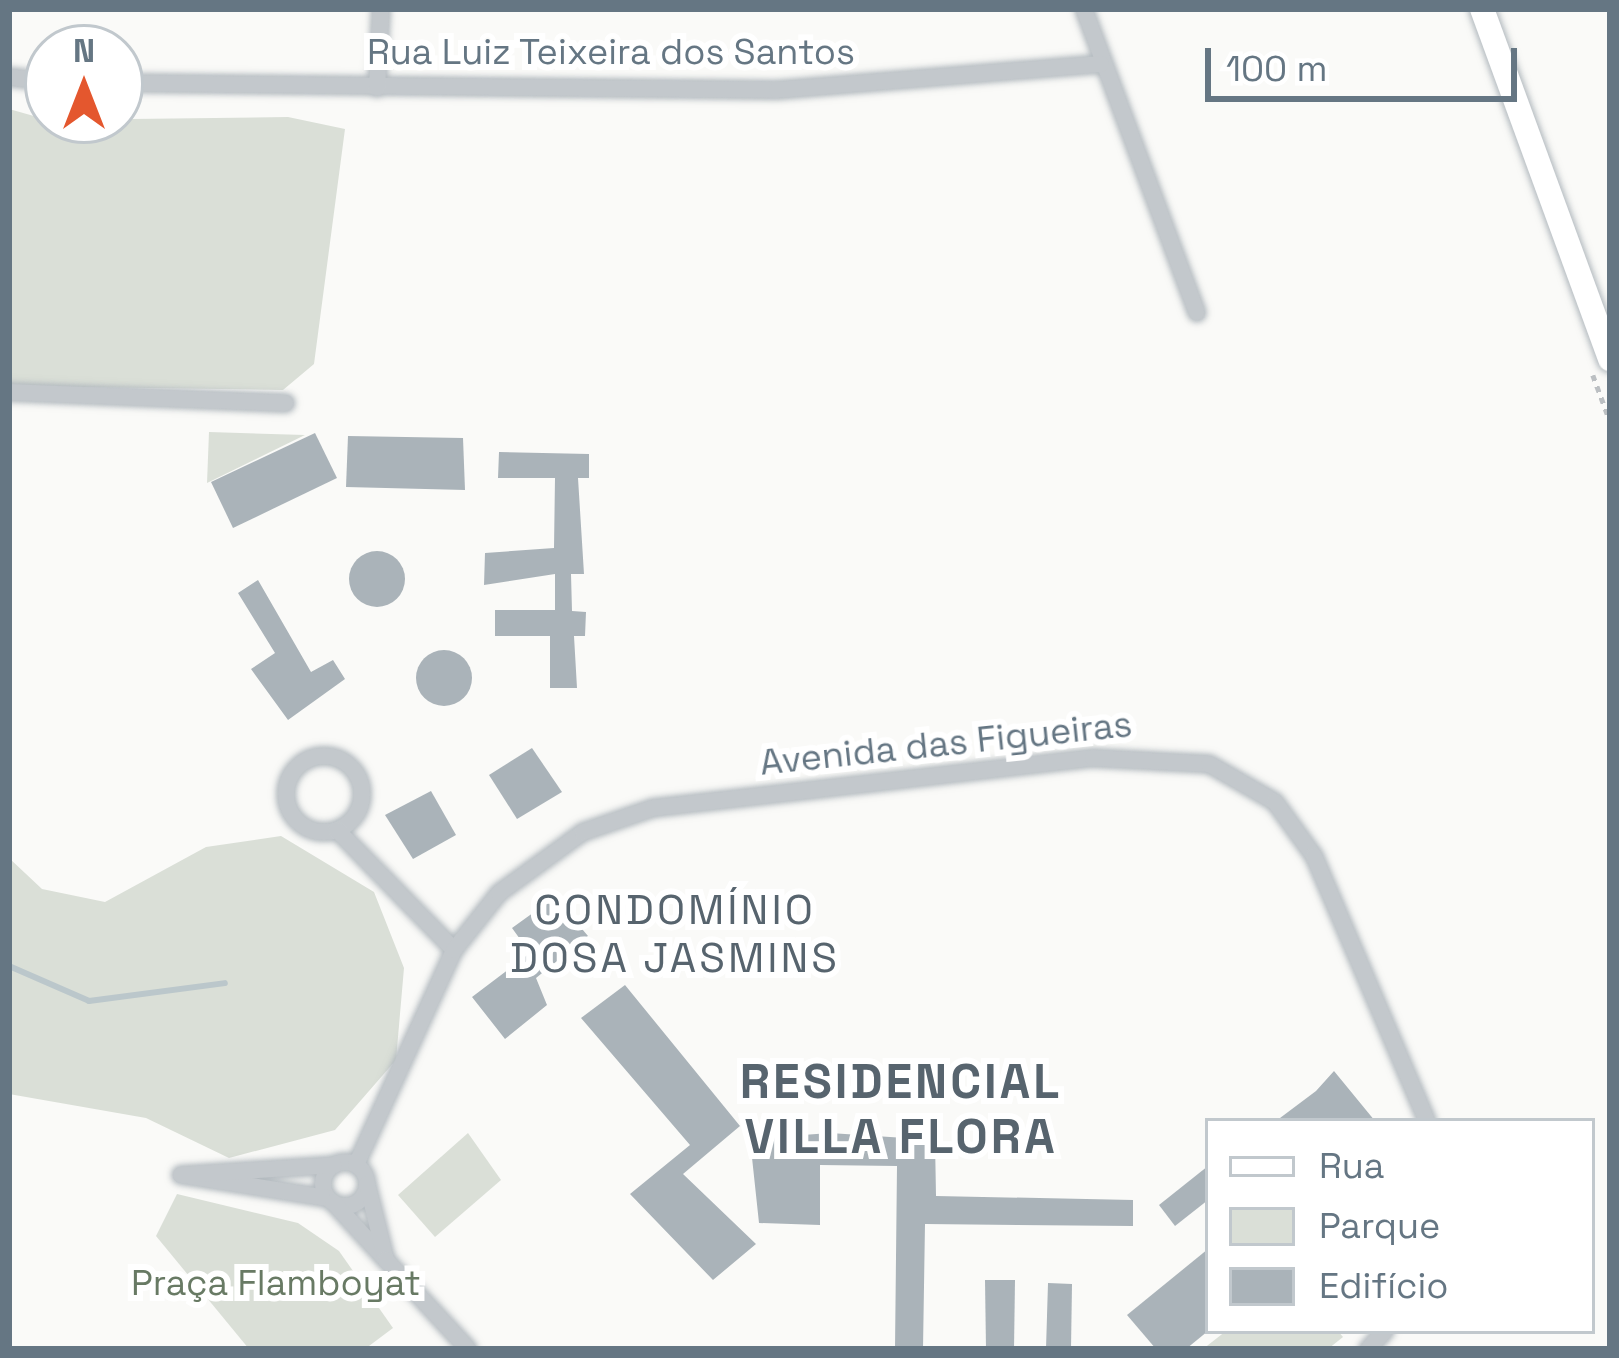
<!DOCTYPE html>
<meta charset="utf-8">
<style>
body{margin:0}
#map{position:relative;width:1619px;height:1358px;overflow:hidden;background:#fafaf8;font-family:"Space Grotesk",sans-serif}
div>[style]{position:absolute}
[style*='--x']{left:calc(var(--x)*1px);top:calc(var(--y)*1px);width:calc(var(--w)*1px);rotate:calc(var(--a)*1deg)}
.green>*{inset:0;background:#dadfd7}
.stream>*{height:6px;margin:-3px;padding:0 3px;transform-origin:3px;border-radius:3px;background:#bbc7cb}
.building>*{inset:0;background:#aab3b9}
.round{border-radius:50%}
.path>*{height:4.5px;margin-top:-2.25px;transform-origin:0;background:repeating-linear-gradient(90deg,#bbbfc2 0 6px,transparent 0 12px)}
.roads{filter:drop-shadow(0 0 3px #b3babf) drop-shadow(0 0 3px #b3babf)}
.street>*{height:16px;margin:-8px;padding:0 8px;transform-origin:8px;border-radius:8px;background:#c3c8cc}
.street>.ring{margin:-8px;padding:0;box-sizing:content-box;background:none;border:16px solid #c3c8cc;border-radius:50%}
.secondary>*{height:24px;margin:-12px;padding:0 12px;transform-origin:12px;border-radius:12px;background:#fff}
span{translate:-50% -50%;white-space:nowrap;text-align:center;line-height:1.15;-webkit-text-stroke:12px #fff;paint-order:stroke}
.street-label{font-size:36px;color:#657683}
.park-label{font-size:36px;color:#687a64}
.quarter-label{font-size:42px;color:#57646e;letter-spacing:3px}
.district-label{font-size:48px;color:#57646e;font-weight:700;letter-spacing:3px}
.frame{position:absolute;inset:0;border:12px solid #657683;pointer-events:none}
.legend{position:absolute;left:1205px;top:1118px;width:390px;height:216px;box-sizing:border-box;background:#fff;border:3px solid #c1c8cd;margin:0;padding:15px 21px;list-style:none;font-size:36px;color:#657683}
.legend li{display:flex;align-items:center;gap:24px;height:60px}
.legend b{width:60px;border:3px solid #c1c8cd}
.north{position:absolute;left:24px;top:24px;width:120px;height:120px;box-sizing:border-box;background:#fff;border:3px solid #c1c8cd;border-radius:50%;rotate:0deg;font-size:33px;font-weight:700;line-height:48px;text-align:center;color:#657683}
.north::after{content:'';display:block;margin:auto;width:42px;height:54px;background:#e4572e;clip-path:polygon(50% 0,100% 100%,50% 72%,0 100%)}
.scale{position:absolute;left:1205px;top:48px;width:312px;height:54px;box-sizing:border-box;border:6px solid #657683;border-top:0;padding-left:15px;font-size:36px;line-height:42px;white-space:nowrap;color:#657683;-webkit-text-stroke:9px #fff;paint-order:stroke}
</style>
<div id="map">
<div class="green">
<div style="clip-path:polygon(9px 109px,48px 120px,288px 117px,345px 129px,314px 364px,283px 390px,9px 386px)"></div>
<div style="clip-path:polygon(209px 432px,305px 435px,207px 483px)"></div>
<div style="clip-path:polygon(281px 836px,374px 892px,404px 968px,396px 1060px,335px 1130px,229px 1158px,146px 1118px,9px 1094px,9px 858px,42px 889px,105px 902px,206px 847px)"></div>
<div style="clip-path:polygon(468px 1133px,501px 1180px,435px 1237px,398px 1195px)"></div>
<div style="clip-path:polygon(177px 1194px,298px 1223px,339px 1251px,393px 1328px,365px 1349px,249px 1349px,156px 1236px)"></div>
<div style="clip-path:polygon(1226px 1331px,1338px 1331px,1343px 1337px,1328px 1349px,1203px 1349px)"></div>
</div>
<div class="stream">
<div style="--x:9;--y:966;--w:87;--a:23.6"></div>
<div style="--x:89;--y:1001;--w:137;--a:-7.5"></div>
</div>
<div class="building">
<div style="clip-path:polygon(315px 433px,337px 478px,233px 528px,211px 482px)"></div>
<div style="clip-path:polygon(348px 436px,463px 438px,465px 490px,346px 487px)"></div>
<div style="clip-path:polygon(499px 452px,589px 454px,589px 478px,578px 478px,584px 574px,571px 574px,572px 611px,586px 612px,585px 636px,574px 636px,577px 688px,550px 688px,550px 636px,495px 636px,495px 610px,555px 610px,555px 574px,484px 585px,485px 553px,554px 548px,555px 478px,498px 478px)"></div>
<div class="round" style="left:349px;top:551px;width:56px;height:56px"></div>
<div style="clip-path:polygon(258px 580px,311px 672px,333px 660px,345px 679px,288px 720px,251px 669px,275px 653px,238px 593px)"></div>
<div class="round" style="left:416px;top:650px;width:56px;height:56px"></div>
<div style="clip-path:polygon(532px 748px,562px 792px,517px 819px,489px 775px)"></div>
<div style="clip-path:polygon(431px 791px,456px 835px,413px 859px,385px 815px)"></div>
<div style="clip-path:polygon(555px 897px,588px 936px,536px 978px,547px 1005px,505px 1039px,472px 997px,530px 953px,512px 928px)"></div>
<div style="clip-path:polygon(625px 985px,740px 1126px,683px 1174px,756px 1244px,713px 1280px,630px 1194px,690px 1145px,581px 1018px)"></div>
<div style="clip-path:polygon(1334px 1071px,1375px 1121px,1276px 1121px,1316px 1091px)"></div>
<div style="clip-path:polygon(830px 1133px,935px 1140px,936px 1196px,1133px 1200px,1133px 1226px,925px 1224px,923px 1349px,895px 1349px,897px 1166px,820px 1165px,820px 1225px,759px 1223px,750px 1139px)"></div>
<div style="clip-path:polygon(1208px 1166px,1208px 1200px,1175px 1226px,1159px 1205px)"></div>
<div style="clip-path:polygon(1208px 1249px,1208px 1331px,1186px 1349px,1156px 1349px,1127px 1315px)"></div>
<div style="clip-path:polygon(985px 1280px,1015px 1280px,1014px 1349px,986px 1349px)"></div>
<div style="clip-path:polygon(1048px 1283px,1072px 1284px,1071px 1349px,1046px 1349px)"></div>
</div>
<div class="path">
<div style="--x:1593;--y:375;--w:49;--a:69.7"></div>
</div>
<div class="roads">
<div class="street">
<div style="--x:1084;--y:9;--w:324;--a:69.6"></div>
<div style="--x:9;--y:77;--w:39;--a:7"></div>
<div style="--x:120;--y:83;--w:657;--a:0.61"></div>
<div style="--x:777;--y:90;--w:325;--a:-4.6"></div>
<div style="--x:377;--y:88;--w:79;--a:-87.1"></div>
<div style="--x:9;--y:392;--w:277;--a:2.3"></div>
<div class="ring" style="left:286px;top:756px;width:60px;height:60px"></div>
<div style="--x:337;--y:830;--w:168;--a:45.7"></div>
<div class="ring" style="left:323px;top:1162px;width:28px;height:28px"></div>
<div style="--x:356;--y:1165;--w:236;--a:-65.5"></div>
<div style="--x:454;--y:950;--w:73;--a:-51.7"></div>
<div style="--x:499;--y:893;--w:104;--a:-36"></div>
<div style="--x:583;--y:832;--w:74;--a:-18.9"></div>
<div style="--x:653;--y:808;--w:443;--a:-6.5"></div>
<div style="--x:1093;--y:758;--w:116;--a:3"></div>
<div style="--x:1209;--y:764;--w:76;--a:29.9"></div>
<div style="--x:1275;--y:802;--w:67;--a:54.2"></div>
<div style="--x:1314;--y:856;--w:288;--a:66.9"></div>
<div style="--x:327;--y:1198;--w:148;--a:-171"></div>
<div style="--x:181;--y:1175;--w:153;--a:-3.7"></div>
<div style="--x:333;--y:1202;--w:79;--a:47.6"></div>
<div style="--x:386;--y:1260;--w:78;--a:-104"></div>
<div style="--x:386;--y:1260;--w:121;--a:47.3"></div>
<div style="--x:1368;--y:1349;--w:25;--a:-47"></div>
</div>
<div class="secondary">
<div style="--x:1482;--y:9;--w:373;--a:69.9"></div>
</div>
</div>
<div class="street-label">
<span style="left:611px;top:53px">Rua Luiz Teixeira dos Santos</span>
<span style="left:946px;top:744px;rotate:-6deg">Avenida das Figueiras</span>
</div>
<div class="park-label">
<span style="left:276px;top:1284px">Praça Flamboyat</span>
</div>
<div class="quarter-label">
<span style="left:675px;top:934px">CONDOMÍNIO<br>DOSA JASMINS</span>
</div>
<div class="district-label">
<span style="left:901px;top:1109px">RESIDENCIAL<br>VILLA FLORA</span>
</div>
<div class="frame"></div>
<ul class="legend">
<li><b style="height:15px;background:#fff"></b>Rua</li>
<li><b style="height:33px;background:#dadfd7"></b>Parque</li>
<li><b style="height:33px;background:#aab3b9"></b>Edifício</li>
</ul>
<div class="north">N</div>
<div class="scale">100 m</div>
</div>
